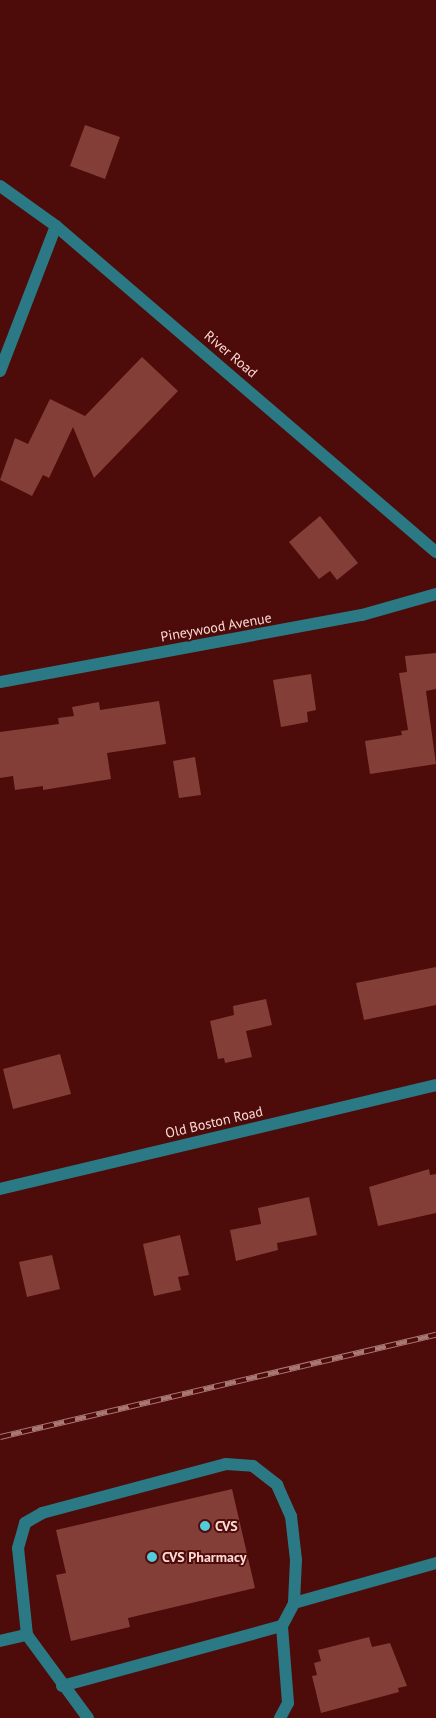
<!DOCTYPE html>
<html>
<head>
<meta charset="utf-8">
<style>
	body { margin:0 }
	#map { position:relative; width:436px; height:1718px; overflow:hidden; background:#4d0b09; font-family:"PT Sans",sans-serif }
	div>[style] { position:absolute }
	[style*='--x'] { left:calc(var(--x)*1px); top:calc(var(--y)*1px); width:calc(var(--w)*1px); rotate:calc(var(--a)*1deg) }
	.building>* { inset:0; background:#833e37 }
	.minor>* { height:12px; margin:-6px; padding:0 6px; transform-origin:6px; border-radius:6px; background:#2a7984 }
	.rail>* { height:5.5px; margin-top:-2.75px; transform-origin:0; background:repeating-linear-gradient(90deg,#4d0b09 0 11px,#a97874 0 22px); box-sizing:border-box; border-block:1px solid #a97874 }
	.dots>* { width:14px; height:14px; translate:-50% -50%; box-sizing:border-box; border:2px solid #4d0b09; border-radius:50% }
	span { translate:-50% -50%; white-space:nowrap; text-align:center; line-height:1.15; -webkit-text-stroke:4px #4d0b09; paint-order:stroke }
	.street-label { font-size:14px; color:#fcd9d4 }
	.poi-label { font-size:14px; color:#fcd9d4; font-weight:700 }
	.left { translate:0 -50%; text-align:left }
</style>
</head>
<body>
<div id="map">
	<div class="building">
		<i style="clip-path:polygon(85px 125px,120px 137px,105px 179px,70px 166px)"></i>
		<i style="clip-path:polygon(142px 357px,178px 391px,94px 478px,73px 427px,49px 478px,43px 475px,32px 496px,0 480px,15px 438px,28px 444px,50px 399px,85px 416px)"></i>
		<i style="clip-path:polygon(320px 516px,358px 563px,337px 580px,330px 571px,319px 579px,289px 542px)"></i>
		<i style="clip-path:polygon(436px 653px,436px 689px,426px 691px,436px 764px,370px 774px,365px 741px,402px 735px,401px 731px,408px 730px,399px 673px,407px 672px,405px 656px)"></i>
		<i style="clip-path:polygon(311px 674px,316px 710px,307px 712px,308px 722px,281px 727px,273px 680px)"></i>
		<i style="clip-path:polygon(159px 701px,166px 744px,107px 753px,111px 779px,43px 790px,43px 786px,15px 790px,13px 776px,0 778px,0 732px,59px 724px,58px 718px,74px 716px,72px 707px,99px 702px,100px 710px)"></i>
		<i style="clip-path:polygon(195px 757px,201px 795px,179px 798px,173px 761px)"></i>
		<i style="clip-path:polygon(436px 967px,436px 1005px,364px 1020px,356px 983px)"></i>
		<i style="clip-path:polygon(266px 999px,272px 1025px,246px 1031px,252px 1057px,225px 1063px,224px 1058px,218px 1059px,210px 1021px,234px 1015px,233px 1006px)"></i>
		<i style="clip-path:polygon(60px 1054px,71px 1094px,13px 1109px,3px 1069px)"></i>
		<i style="clip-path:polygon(429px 1169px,430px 1175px,436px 1174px,436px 1213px,378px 1226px,369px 1187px)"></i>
		<i style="clip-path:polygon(309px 1197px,317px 1235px,277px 1243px,278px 1250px,236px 1261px,230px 1230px,261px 1224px,258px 1208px)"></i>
		<i style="clip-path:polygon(180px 1235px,189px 1275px,178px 1277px,181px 1290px,154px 1296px,143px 1244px)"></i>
		<i style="clip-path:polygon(52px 1255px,60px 1289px,27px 1297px,19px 1262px)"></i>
		<i style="clip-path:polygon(232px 1489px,255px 1588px,128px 1618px,130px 1627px,71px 1641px,56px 1575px,66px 1573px,56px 1530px)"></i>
		<i style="clip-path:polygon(369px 1637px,372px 1647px,390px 1643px,407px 1686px,398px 1688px,399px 1692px,321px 1713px,312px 1676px,317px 1675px,314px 1663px,321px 1661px,318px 1650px)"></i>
	</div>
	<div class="minor">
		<i style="--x:0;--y:186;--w:69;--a:35.5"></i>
		<i style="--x:56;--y:226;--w:501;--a:40.63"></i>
		<i style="--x:0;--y:371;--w:155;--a:-68.9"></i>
		<i style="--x:0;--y:682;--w:368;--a:-10.5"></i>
		<i style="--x:362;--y:615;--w:77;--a:-15.8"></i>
		<i style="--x:0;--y:1189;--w:448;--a:-13.4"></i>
		<i style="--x:27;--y:1635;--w:87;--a:-95.9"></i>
		<i style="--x:18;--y:1548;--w:26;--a:-74"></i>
		<i style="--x:25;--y:1523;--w:20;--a:-30"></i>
		<i style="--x:42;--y:1513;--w:190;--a:-14.9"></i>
		<i style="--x:226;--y:1464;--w:27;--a:4"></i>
		<i style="--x:253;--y:1466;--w:31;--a:38"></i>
		<i style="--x:277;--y:1485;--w:34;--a:66"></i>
		<i style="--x:291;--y:1516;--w:44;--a:83.5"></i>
		<i style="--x:296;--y:1560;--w:43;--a:92.7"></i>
		<i style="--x:0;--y:1641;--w:28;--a:-13"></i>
		<i style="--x:27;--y:1635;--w:103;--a:53.7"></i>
		<i style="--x:62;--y:1686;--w:228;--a:-15.3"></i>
		<i style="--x:280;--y:1718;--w:17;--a:-62"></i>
		<i style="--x:288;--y:1703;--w:77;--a:-94.5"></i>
		<i style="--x:282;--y:1626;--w:26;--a:-62"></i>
		<i style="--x:294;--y:1603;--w:148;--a:-15.7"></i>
	</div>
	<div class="rail">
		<i style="--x:0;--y:1437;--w:448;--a:-13.2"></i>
	</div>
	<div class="dots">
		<i style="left:205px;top:1526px;background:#53cbdb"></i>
		<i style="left:152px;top:1557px;background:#53cbdb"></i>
	</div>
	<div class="street-label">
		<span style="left:231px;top:354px;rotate:40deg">River Road</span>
		<span style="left:216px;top:627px;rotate:-10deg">Pineywood Avenue</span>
		<span style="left:214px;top:1122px;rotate:-13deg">Old Boston Road</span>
	</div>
	<div class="poi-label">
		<span class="left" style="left:215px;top:1526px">CVS</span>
		<span class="left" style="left:162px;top:1557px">CVS Pharmacy</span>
	</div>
</div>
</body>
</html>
